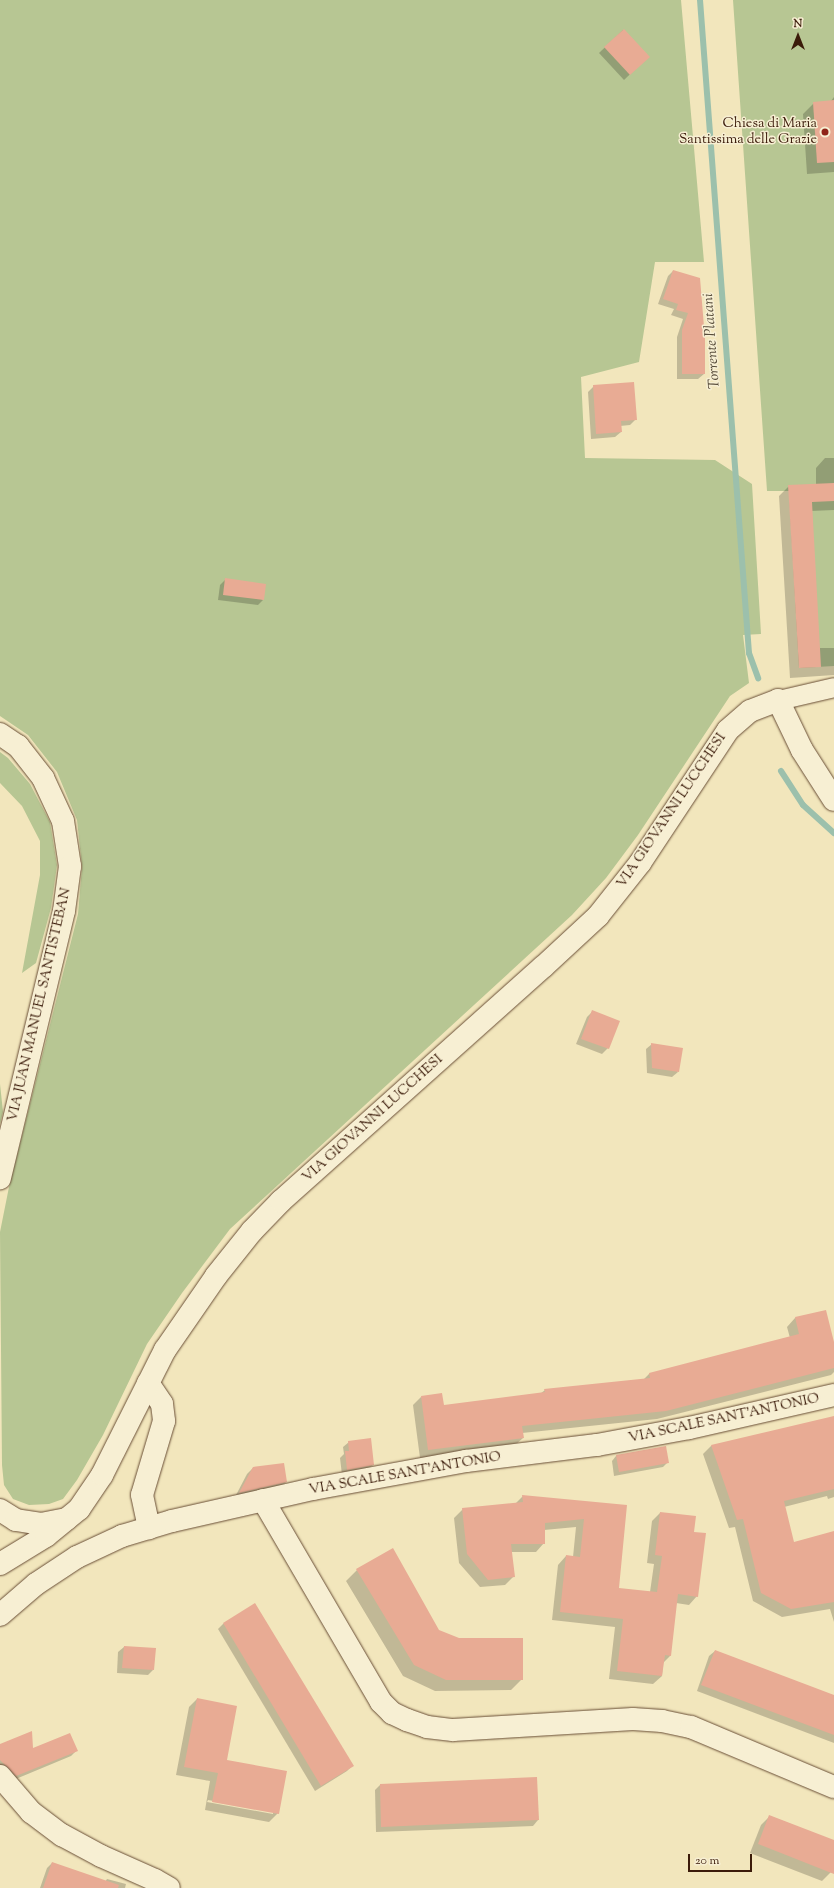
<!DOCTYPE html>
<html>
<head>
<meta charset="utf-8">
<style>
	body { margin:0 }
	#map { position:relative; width:834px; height:1888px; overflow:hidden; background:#f2e6bc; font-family:"Sorts Mill Goudy",serif }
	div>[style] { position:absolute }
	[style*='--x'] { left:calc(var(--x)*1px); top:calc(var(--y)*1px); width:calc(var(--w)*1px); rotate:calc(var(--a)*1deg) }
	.green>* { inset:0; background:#b7c693 }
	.shadow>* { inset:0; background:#0003 }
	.stream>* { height:6px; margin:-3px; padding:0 3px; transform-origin:3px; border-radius:3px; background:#9cc0ac }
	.building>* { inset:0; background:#e8ab94 }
	.roads { filter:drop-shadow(0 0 1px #694e36) drop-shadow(0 0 1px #694e36) }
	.pedestrian>* { height:19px; margin:-9.5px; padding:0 9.5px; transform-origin:9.5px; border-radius:9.5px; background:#f7efd3 }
	.minor>* { height:22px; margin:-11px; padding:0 11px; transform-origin:11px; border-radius:11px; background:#f7efd3 }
	.tertiary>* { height:22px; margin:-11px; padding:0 11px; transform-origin:11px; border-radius:11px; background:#f7efd3 }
	.dots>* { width:11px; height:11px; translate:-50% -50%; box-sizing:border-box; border:2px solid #f7efd3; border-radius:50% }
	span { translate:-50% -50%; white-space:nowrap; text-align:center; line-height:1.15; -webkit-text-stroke:3px #f7efd3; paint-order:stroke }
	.poi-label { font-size:14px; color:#3b1b0a }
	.right { translate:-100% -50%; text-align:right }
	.street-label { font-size:14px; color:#3b1b0a }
	.water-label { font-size:15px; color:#584d3b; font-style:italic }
	.north { position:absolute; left:778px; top:16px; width:40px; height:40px; -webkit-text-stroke:3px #f7efd3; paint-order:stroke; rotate:0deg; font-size:11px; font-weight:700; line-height:16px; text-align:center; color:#3b1b0a }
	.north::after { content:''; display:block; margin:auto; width:14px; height:18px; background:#3b1b0a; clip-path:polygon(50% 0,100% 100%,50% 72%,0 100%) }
	.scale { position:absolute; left:688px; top:1854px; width:64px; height:18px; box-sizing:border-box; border:2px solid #3b1b0a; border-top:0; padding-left:5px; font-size:12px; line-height:14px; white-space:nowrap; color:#3b1b0a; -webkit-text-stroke:3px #f7efd3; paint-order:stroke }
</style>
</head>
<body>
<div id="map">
	<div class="green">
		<i style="clip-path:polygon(0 0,681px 0,704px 262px,655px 262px,639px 362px,581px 377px,585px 458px,715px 460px,752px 484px,761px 634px,743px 635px,749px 683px,730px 696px,638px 835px,606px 878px,572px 915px,230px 1229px,182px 1293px,147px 1344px,103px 1435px,77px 1480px,63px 1499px,49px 1504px,29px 1505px,13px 1499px,4px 1485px,2px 1465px,0 1232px,9px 1187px,78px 914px,82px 867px,77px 820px,57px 772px,28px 735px,0 716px)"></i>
		<i style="clip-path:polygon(733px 0,834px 0,834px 666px,799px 668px,789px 491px,767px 491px)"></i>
		<i style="clip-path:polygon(0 752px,8px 758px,30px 784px,50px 822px,57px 865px,51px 908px,36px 963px,22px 973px,40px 875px,40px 841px,22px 806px,0 783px)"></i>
		<i style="clip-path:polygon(0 1084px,3px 1112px,0 1124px)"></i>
	</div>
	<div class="shadow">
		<i style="clip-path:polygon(623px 30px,648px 57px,624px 80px,599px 53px)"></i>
		<i style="clip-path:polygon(834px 97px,834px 172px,807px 174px,803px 114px,814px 103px,831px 101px)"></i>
		<i style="clip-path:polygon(673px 271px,699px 279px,704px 374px,698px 379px,677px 379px,677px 337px,683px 319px,671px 315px,674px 309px,658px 304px,668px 276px)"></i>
		<i style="clip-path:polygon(594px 386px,636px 419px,630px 425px,620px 426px,621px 432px,615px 437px,591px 439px,588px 392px)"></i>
		<i style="clip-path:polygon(825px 458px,834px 458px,834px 510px,811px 511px,819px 648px,834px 648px,834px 675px,790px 678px,779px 496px,789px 486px,816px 485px,816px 468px)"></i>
		<i style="clip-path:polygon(226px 579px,263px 600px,258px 605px,218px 600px,220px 585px)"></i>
		<i style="clip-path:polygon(592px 1012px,608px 1048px,602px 1054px,576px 1044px,587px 1017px)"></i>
		<i style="clip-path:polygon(652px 1044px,678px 1072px,672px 1077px,647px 1073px,646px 1049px)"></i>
		<i style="clip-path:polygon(825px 1311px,834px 1346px,834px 1372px,831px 1375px,657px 1419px,522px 1433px,523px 1438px,514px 1446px,420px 1458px,413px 1405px,421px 1397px,443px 1407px,540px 1394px,545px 1390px,643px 1380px,649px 1374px,790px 1338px,787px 1327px,795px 1318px)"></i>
		<i style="clip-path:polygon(834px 1417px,834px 1497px,828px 1499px,827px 1496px,784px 1507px,793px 1543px,834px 1532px,834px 1622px,830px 1609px,782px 1617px,753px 1601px,735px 1527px,729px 1528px,703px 1454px,711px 1446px)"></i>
		<i style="clip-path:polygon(349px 1442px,373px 1465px,367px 1470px,342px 1475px,340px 1458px,344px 1454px,343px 1447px)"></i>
		<i style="clip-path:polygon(616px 1456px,668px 1462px,663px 1467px,614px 1476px,612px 1461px)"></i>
		<i style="clip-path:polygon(253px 1468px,286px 1482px,281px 1487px,235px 1497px,247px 1474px)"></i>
		<i style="clip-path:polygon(523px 1496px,626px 1506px,617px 1589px,650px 1592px,654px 1564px,647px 1563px,652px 1521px,660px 1513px,693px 1533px,697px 1596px,689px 1605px,676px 1603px,670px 1656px,663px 1663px,662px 1676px,653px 1684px,609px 1679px,615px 1627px,552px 1620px,558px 1565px,566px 1556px,573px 1557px,576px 1527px,544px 1530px,544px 1543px,536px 1552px,511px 1552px,514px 1576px,505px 1585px,480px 1587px,459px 1563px,454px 1518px,463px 1509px,515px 1504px)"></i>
		<i style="clip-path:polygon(357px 1570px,438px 1631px,522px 1679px,511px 1690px,435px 1691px,403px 1676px,346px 1581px)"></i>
		<i style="clip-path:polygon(255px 1604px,352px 1766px,347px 1771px,315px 1791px,218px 1629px,223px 1624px)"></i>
		<i style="clip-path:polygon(124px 1647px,153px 1670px,148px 1675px,117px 1673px,118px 1652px)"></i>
		<i style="clip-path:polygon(715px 1651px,834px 1696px,834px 1743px,697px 1691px,709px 1656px)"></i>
		<i style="clip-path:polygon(evenodd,197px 1699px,226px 1761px,278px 1813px,269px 1822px,205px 1810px,210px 1781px,176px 1775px,189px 1707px,197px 1699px,208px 1800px,273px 1812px,273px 1814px,207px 1802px,208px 1800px)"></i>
		<i style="clip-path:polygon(0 1745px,32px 1749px,76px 1751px,71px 1756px,11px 1781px,0 1771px)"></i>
		<i style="clip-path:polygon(380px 1785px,538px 1820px,533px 1826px,376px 1832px,375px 1790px)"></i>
		<i style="clip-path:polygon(770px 1816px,834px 1841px,834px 1864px,831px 1872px,822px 1881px,750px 1853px,761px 1825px)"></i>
		<i style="clip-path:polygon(52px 1863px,105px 1882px,107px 1879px,126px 1884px,125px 1888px,40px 1888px,47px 1868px)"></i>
	</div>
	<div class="stream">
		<i style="--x:700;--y:0;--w:655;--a:85.71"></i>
		<i style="--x:749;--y:653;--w:27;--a:70"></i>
		<i style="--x:781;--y:771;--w:40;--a:57.1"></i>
		<i style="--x:803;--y:805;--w:42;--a:42.1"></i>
	</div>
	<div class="building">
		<i style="clip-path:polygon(624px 29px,650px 57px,630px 75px,604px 47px)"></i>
		<i style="clip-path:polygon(834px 100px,834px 162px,817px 163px,813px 102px)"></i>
		<i style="clip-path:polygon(673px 270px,700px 278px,705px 339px,705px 374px,682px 374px,682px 330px,688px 313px,676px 310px,678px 304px,663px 299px)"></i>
		<i style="clip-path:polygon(634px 382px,637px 420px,621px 421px,622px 432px,596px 434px,593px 385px)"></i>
		<i style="clip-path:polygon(834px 483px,834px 501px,812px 502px,821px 667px,799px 668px,788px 485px)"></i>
		<i style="clip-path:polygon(225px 578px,266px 584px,264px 600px,223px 595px)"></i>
		<i style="clip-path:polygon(592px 1010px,620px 1021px,609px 1049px,581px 1039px)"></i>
		<i style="clip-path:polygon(651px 1043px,683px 1048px,679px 1072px,652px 1068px)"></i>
		<i style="clip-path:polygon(826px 1310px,834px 1342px,834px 1368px,666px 1411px,522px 1426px,524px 1438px,428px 1450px,421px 1396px,442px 1393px,444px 1405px,545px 1392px,544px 1389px,650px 1378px,649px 1373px,799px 1334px,795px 1317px)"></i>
		<i style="clip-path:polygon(834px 1416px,834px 1489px,784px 1501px,794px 1542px,834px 1531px,834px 1602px,791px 1609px,761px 1593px,743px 1519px,737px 1520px,711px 1445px)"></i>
		<i style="clip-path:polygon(371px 1438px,374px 1465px,347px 1470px,345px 1451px,349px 1451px,348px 1441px)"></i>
		<i style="clip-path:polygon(666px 1446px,669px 1463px,619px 1472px,616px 1455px)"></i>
		<i style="clip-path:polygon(284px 1463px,287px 1482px,239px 1493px,253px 1467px)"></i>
		<i style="clip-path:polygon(522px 1495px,627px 1505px,619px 1588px,657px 1592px,662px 1556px,655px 1555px,660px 1512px,696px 1516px,694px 1532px,706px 1533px,698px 1597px,678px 1594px,671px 1656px,665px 1655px,662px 1676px,617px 1671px,623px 1619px,560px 1612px,566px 1555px,580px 1557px,584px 1519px,545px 1523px,545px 1544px,511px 1544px,515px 1577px,488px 1580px,467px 1554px,462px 1508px,523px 1502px)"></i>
		<i style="clip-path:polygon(393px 1548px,439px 1630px,459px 1638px,523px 1638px,523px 1680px,446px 1680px,414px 1665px,356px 1569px)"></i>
		<i style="clip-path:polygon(255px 1603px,354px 1766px,321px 1786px,223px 1623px)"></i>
		<i style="clip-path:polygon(124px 1646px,156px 1648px,154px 1670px,122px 1668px)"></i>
		<i style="clip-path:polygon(715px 1650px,834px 1695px,834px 1735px,701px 1685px)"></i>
		<i style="clip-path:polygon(197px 1698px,237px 1706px,227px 1760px,287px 1771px,279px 1814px,212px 1802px,218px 1773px,184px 1767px)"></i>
		<i style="clip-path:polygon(32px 1731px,33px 1748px,70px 1733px,78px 1751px,16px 1776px,0 1760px,0 1744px)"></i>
		<i style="clip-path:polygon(537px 1777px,539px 1820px,381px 1827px,380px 1784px)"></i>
		<i style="clip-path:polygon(769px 1815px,834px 1840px,834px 1874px,758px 1844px)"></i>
		<i style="clip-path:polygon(52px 1862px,119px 1885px,118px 1888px,43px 1888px)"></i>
	</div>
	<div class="roads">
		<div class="pedestrian">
			<i style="--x:778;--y:700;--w:57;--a:-13.1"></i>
		</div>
		<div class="minor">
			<i style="--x:148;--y:1383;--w:25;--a:56"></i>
			<i style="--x:162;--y:1404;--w:17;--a:83"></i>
			<i style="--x:164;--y:1421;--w:77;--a:106.6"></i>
			<i style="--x:142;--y:1495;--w:34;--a:78"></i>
			<i style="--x:263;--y:1500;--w:234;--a:59.7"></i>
			<i style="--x:381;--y:1702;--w:16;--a:45"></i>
			<i style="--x:392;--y:1713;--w:17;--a:25"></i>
			<i style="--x:407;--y:1720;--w:21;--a:19"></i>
			<i style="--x:427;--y:1727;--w:26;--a:7"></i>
			<i style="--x:453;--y:1730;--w:180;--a:-3.5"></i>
			<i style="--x:633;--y:1719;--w:29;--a:4"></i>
			<i style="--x:662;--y:1721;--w:30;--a:12"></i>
			<i style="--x:691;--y:1727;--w:155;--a:22.8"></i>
			<i style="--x:0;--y:1615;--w:48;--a:-40.7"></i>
			<i style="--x:36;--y:1584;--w:49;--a:-33.4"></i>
			<i style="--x:77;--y:1557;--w:50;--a:-25"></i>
			<i style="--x:122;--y:1536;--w:52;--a:-16.7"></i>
			<i style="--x:172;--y:1521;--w:145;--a:-12.8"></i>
			<i style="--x:313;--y:1489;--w:156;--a:-10.4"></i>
			<i style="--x:466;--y:1461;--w:132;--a:-7"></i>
			<i style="--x:597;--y:1445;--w:94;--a:-10.5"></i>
			<i style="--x:689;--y:1428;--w:149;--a:-12.8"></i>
		</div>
		<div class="tertiary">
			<i style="--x:0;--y:734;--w:22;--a:34"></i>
			<i style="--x:18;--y:746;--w:41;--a:52"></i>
			<i style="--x:43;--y:778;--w:47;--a:65.1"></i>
			<i style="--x:63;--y:821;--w:46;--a:81.2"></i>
			<i style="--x:70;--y:866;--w:45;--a:97.6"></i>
			<i style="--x:64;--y:911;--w:275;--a:103.5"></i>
			<i style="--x:0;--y:1510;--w:19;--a:32"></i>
			<i style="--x:16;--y:1520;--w:25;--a:9"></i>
			<i style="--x:41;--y:1524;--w:26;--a:-11"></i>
			<i style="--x:0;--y:1564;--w:54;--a:-31.3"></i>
			<i style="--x:46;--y:1536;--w:43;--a:-39.3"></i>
			<i style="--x:79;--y:1509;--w:41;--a:-55.9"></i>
			<i style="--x:102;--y:1475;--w:140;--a:-63.3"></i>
			<i style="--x:165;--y:1350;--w:90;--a:-55.4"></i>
			<i style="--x:216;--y:1276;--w:58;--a:-51.3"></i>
			<i style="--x:252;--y:1231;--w:42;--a:-46"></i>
			<i style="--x:281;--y:1201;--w:351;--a:-41.8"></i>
			<i style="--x:543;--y:967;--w:75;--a:-42.8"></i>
			<i style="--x:598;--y:916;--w:68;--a:-51.6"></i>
			<i style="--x:640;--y:863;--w:159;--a:-56.5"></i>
			<i style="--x:728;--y:730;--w:29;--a:-41"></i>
			<i style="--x:750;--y:711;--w:30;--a:-21"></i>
			<i style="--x:778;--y:700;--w:55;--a:64.4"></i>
			<i style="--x:802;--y:750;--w:59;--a:57.4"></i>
			<i style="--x:0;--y:1776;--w:48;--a:49.3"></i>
			<i style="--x:31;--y:1812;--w:39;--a:37"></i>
			<i style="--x:62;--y:1835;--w:44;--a:28.3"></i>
			<i style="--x:101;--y:1856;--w:59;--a:24"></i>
			<i style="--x:155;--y:1880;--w:16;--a:30"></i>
		</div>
	</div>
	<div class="dots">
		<i style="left:825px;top:132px;background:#8f2418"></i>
	</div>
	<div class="poi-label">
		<span class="right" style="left:817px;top:132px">Chiesa di Maria<br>Santissima delle Grazie</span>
	</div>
	<div class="street-label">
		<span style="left:672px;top:811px;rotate:-56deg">VIA GIOVANNI LUCCHESI</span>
		<span style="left:40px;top:1005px;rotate:-77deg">VIA JUAN MANUEL SANTISTEBAN</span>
		<span style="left:373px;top:1119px;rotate:-42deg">VIA GIOVANNI LUCCHESI</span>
		<span style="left:724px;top:1419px;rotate:-12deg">VIA SCALE SANT'ANTONIO</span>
		<span style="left:405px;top:1474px;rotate:-10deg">VIA SCALE SANT'ANTONIO</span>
	</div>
	<div class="water-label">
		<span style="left:712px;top:341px;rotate:-94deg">Torrente Platani</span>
	</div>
	<div class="north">N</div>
	<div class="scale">20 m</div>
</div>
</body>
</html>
